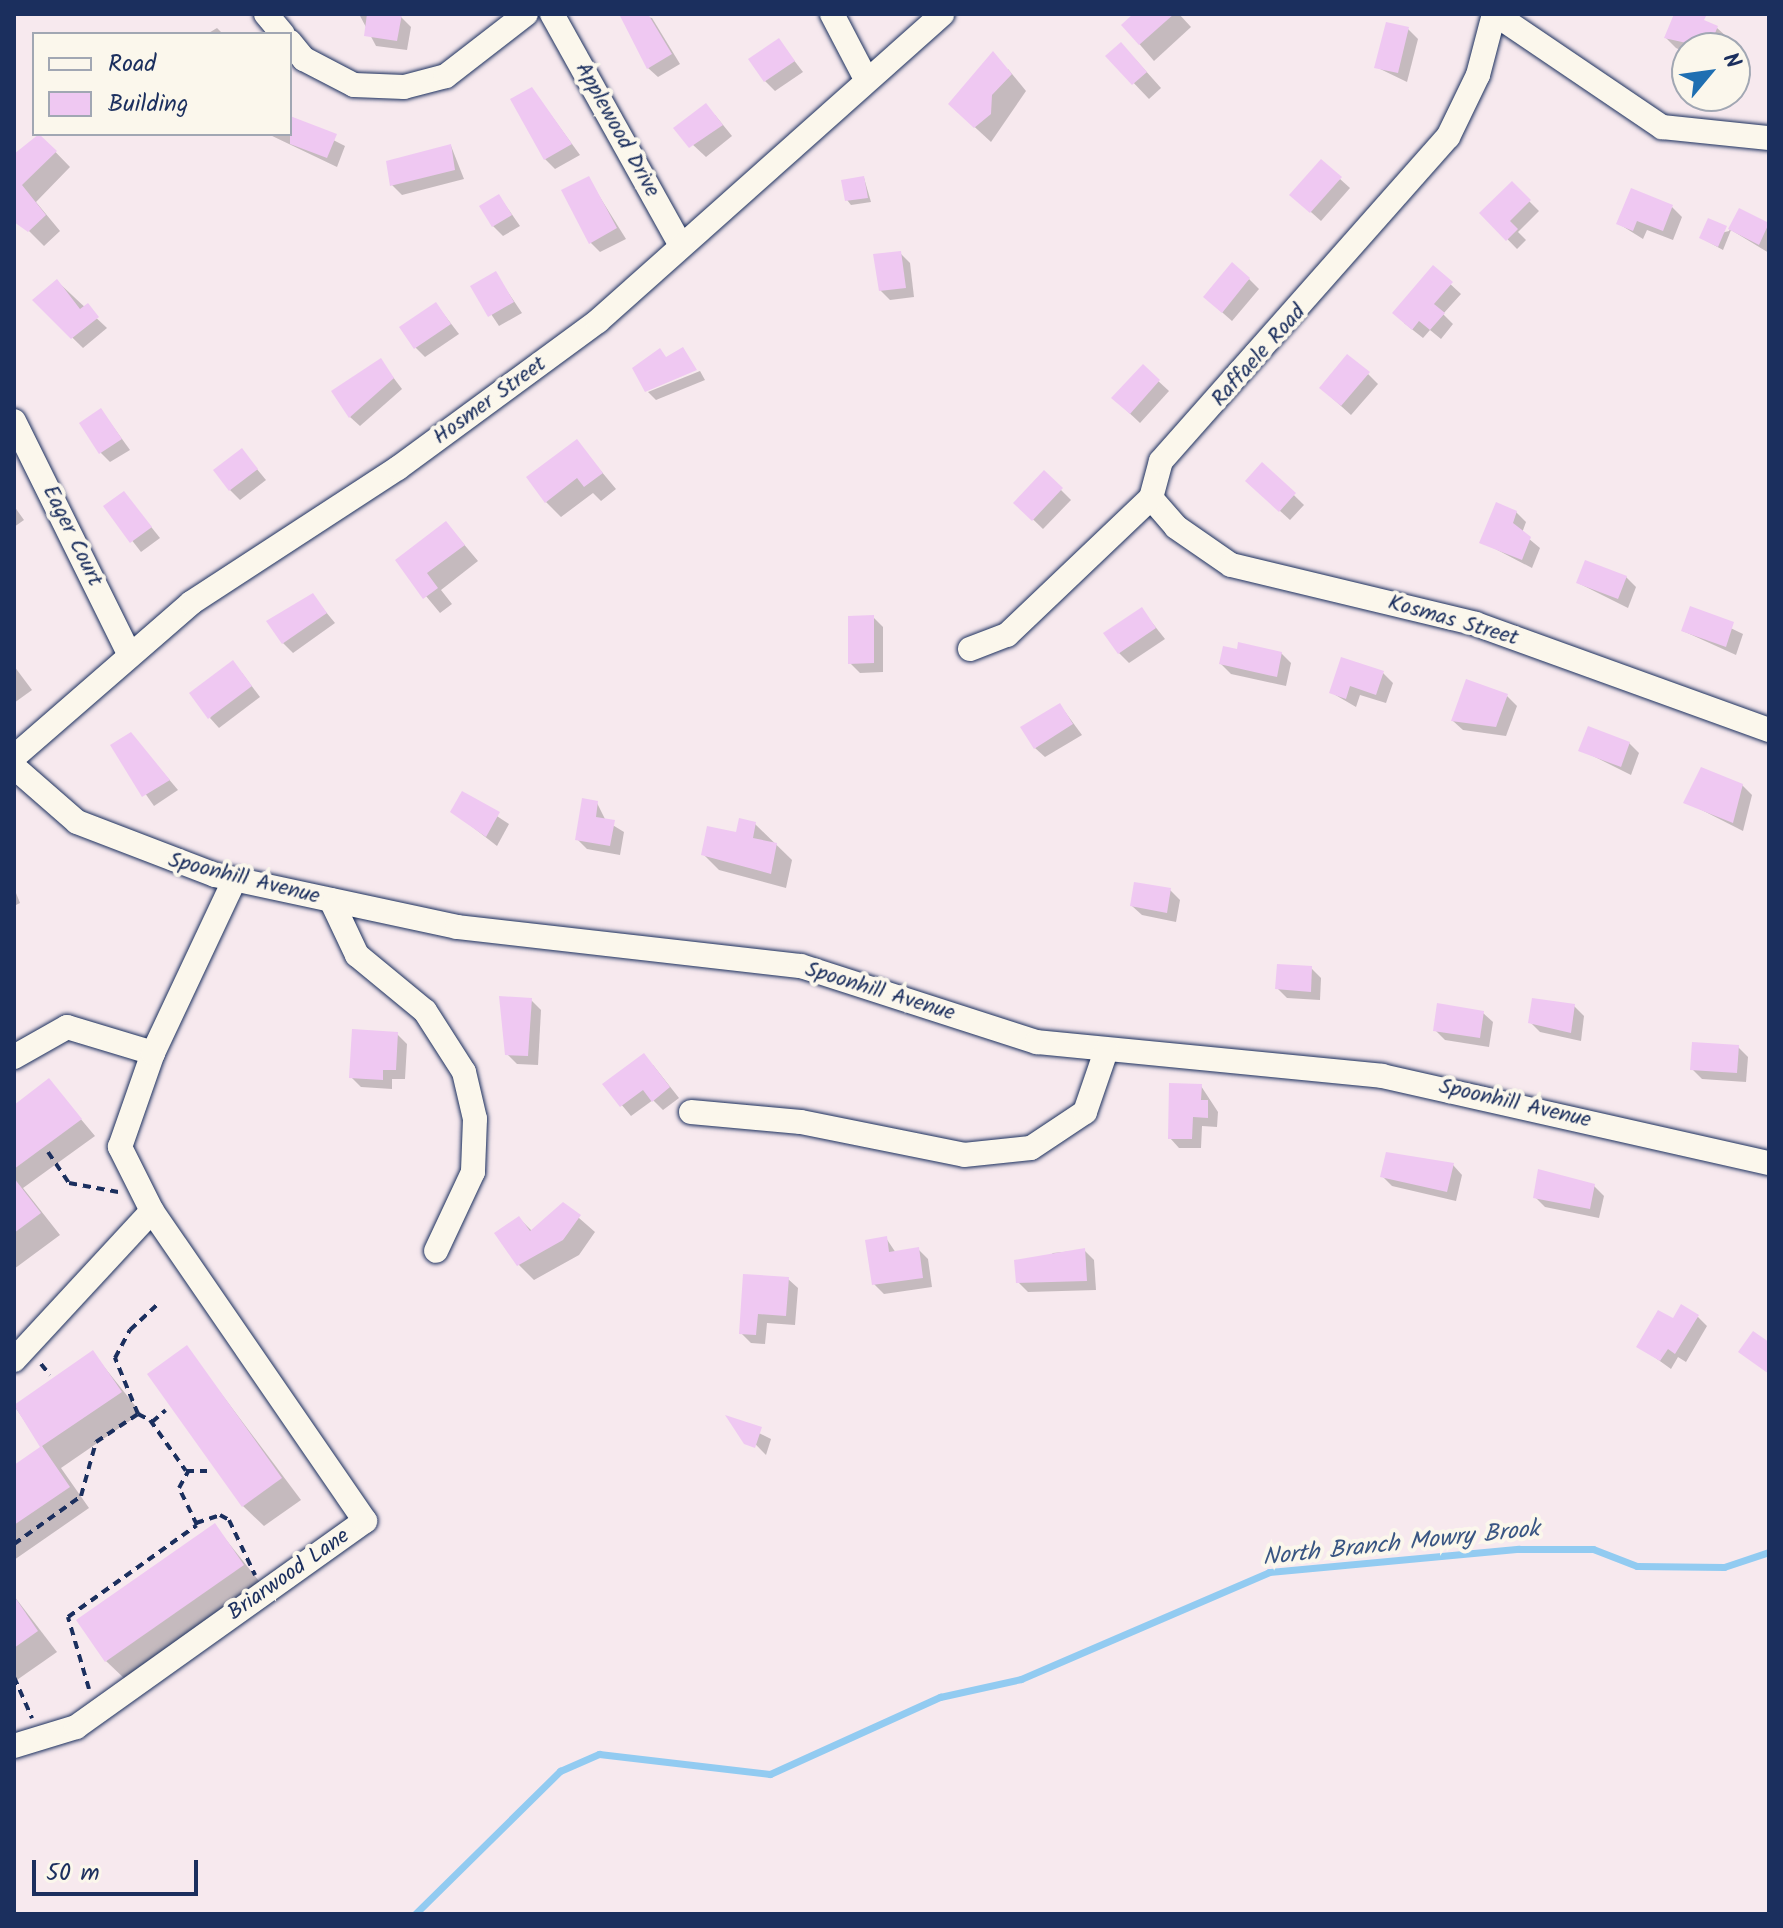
<!DOCTYPE html>
<html>
<head>
<meta charset="utf-8">
<style>
	body { margin:0 }
	#map { position:relative; width:1783px; height:1928px; overflow:hidden; background:#f7e9ee; font-family:Kalam,sans-serif }
	div>[style] { position:absolute }
	[style*='--x'] { left:calc(var(--x)*1px); top:calc(var(--y)*1px); width:calc(var(--w)*1px); rotate:calc(var(--a)*1deg) }
	.shadow>* { inset:0; background:#0003 }
	.stream>* { height:7px; margin:-3.5px; padding:0 3.5px; transform-origin:3.5px; border-radius:3.5px; background:#92cbf1 }
	.building>* { inset:0; background:#efc8f2 }
	.path>* { height:4px; margin-top:-2px; transform-origin:0; background:repeating-linear-gradient(90deg,#1b2f5e 0 8px,transparent 0 14px) }
	.roads { filter:drop-shadow(0 0 2px #1b2f5e) drop-shadow(0 0 2px #1b2f5e) }
	.minor>* { height:24px; margin:-12px; padding:0 12px; transform-origin:12px; border-radius:12px; background:#fbf7ec }
	span { translate:-50% -50%; white-space:nowrap; text-align:center; line-height:1.15; -webkit-text-stroke:8px #fbf7ec; paint-order:stroke }
	.street-label { font-size:22px; color:#1b2f5e }
	.water-label { font-size:24px; color:#395683; font-style:italic }
	.frame { position:absolute; inset:0; border:16px solid #1b2f5e; pointer-events:none }
	.legend { position:absolute; left:32px; top:32px; width:260px; height:104px; box-sizing:border-box; background:#fbf7ec; border:2px solid #a1a7b3; margin:0; padding:10px 14px; list-style:none; font-size:24px; color:#1b2f5e }
	.legend li { display:flex; align-items:center; gap:16px; height:40px }
	.legend b { width:40px; border:2px solid #a1a7b3 }
	.north { position:absolute; left:1671px; top:32px; width:80px; height:80px; box-sizing:border-box; background:#fbf7ec; border:2px solid #a1a7b3; border-radius:50%; rotate:61deg; font-size:22px; font-weight:700; line-height:32px; text-align:center; color:#1b2f5e }
	.north::after { content:''; display:block; margin:auto; width:28px; height:36px; background:#1f6fb2; clip-path:polygon(50% 0,100% 100%,50% 72%,0 100%) }
	.scale { position:absolute; left:32px; top:1860px; width:166px; height:36px; box-sizing:border-box; border:4px solid #1b2f5e; border-top:0; padding-left:10px; font-size:24px; line-height:28px; white-space:nowrap; color:#1b2f5e; -webkit-text-stroke:6px #fbf7ec; paint-order:stroke }
</style>
</head>
<body>
<div id="map">
	<div class="shadow">
		<i style="clip-path:polygon(359px 14px,401px 17px,411px 27px,407px 50px,376px 46px)"></i>
		<i style="clip-path:polygon(632px 14px,652px 18px,680px 64px,658px 77px,648px 68px)"></i>
		<i style="clip-path:polygon(1136px 14px,1179px 14px,1191px 27px,1154px 61px,1123px 25px)"></i>
		<i style="clip-path:polygon(1676px 14px,1717px 28px,1727px 37px,1722px 48px,1687px 53px,1676px 48px,1666px 38px)"></i>
		<i style="clip-path:polygon(217px 28px,223px 34px,207px 34px)"></i>
		<i style="clip-path:polygon(1408px 29px,1418px 39px,1407px 82px,1376px 67px)"></i>
		<i style="clip-path:polygon(779px 41px,803px 72px,775px 91px,765px 81px)"></i>
		<i style="clip-path:polygon(1108px 56px,1136px 60px,1161px 88px,1149px 99px)"></i>
		<i style="clip-path:polygon(1008px 69px,1026px 91px,991px 142px,966px 119px)"></i>
		<i style="clip-path:polygon(532px 89px,580px 155px,555px 169px,545px 159px)"></i>
		<i style="clip-path:polygon(715px 115px,732px 136px,706px 157px,676px 129px)"></i>
		<i style="clip-path:polygon(290px 118px,345px 146px,337px 167px,268px 134px,290px 134px)"></i>
		<i style="clip-path:polygon(40px 136px,70px 167px,36px 202px,60px 231px,44px 246px,14px 216px,14px 158px)"></i>
		<i style="clip-path:polygon(451px 146px,464px 179px,402px 195px,392px 185px)"></i>
		<i style="clip-path:polygon(588px 178px,626px 239px,600px 252px,590px 242px)"></i>
		<i style="clip-path:polygon(864px 178px,871px 202px,851px 205px,847px 200px)"></i>
		<i style="clip-path:polygon(1340px 179px,1350px 188px,1321px 221px,1302px 204px)"></i>
		<i style="clip-path:polygon(1512px 184px,1539px 211px,1518px 232px,1526px 240px,1517px 249px,1482px 213px)"></i>
		<i style="clip-path:polygon(499px 196px,520px 226px,503px 236px,493px 226px)"></i>
		<i style="clip-path:polygon(1672px 207px,1682px 217px,1673px 240px,1647px 230px,1643px 239px,1619px 224px)"></i>
		<i style="clip-path:polygon(1740px 210px,1769px 226px,1769px 253px,1731px 230px,1723px 250px,1701px 238px,1729px 231px)"></i>
		<i style="clip-path:polygon(900px 253px,910px 263px,914px 297px,890px 300px,880px 290px)"></i>
		<i style="clip-path:polygon(1433px 268px,1461px 294px,1443px 314px,1453px 324px,1441px 339px,1430px 330px,1423px 338px,1404px 323px)"></i>
		<i style="clip-path:polygon(495px 273px,522px 313px,499px 326px,473px 287px)"></i>
		<i style="clip-path:polygon(1249px 279px,1259px 289px,1232px 321px,1215px 306px)"></i>
		<i style="clip-path:polygon(57px 281px,107px 328px,83px 348px,34px 300px)"></i>
		<i style="clip-path:polygon(436px 304px,459px 334px,425px 357px,415px 347px)"></i>
		<i style="clip-path:polygon(380px 360px,402px 389px,360px 426px,350px 417px)"></i>
		<i style="clip-path:polygon(1143px 367px,1169px 391px,1140px 423px,1124px 408px)"></i>
		<i style="clip-path:polygon(700px 371px,705px 380px,656px 400px,648px 392px)"></i>
		<i style="clip-path:polygon(1368px 374px,1378px 384px,1351px 415px,1331px 397px)"></i>
		<i style="clip-path:polygon(101px 410px,130px 450px,110px 462px,101px 453px)"></i>
		<i style="clip-path:polygon(576px 441px,616px 489px,601px 501px,593px 493px,561px 517px,546px 502px)"></i>
		<i style="clip-path:polygon(242px 451px,266px 480px,240px 500px,230px 490px)"></i>
		<i style="clip-path:polygon(1262px 464px,1304px 505px,1290px 520px,1257px 490px)"></i>
		<i style="clip-path:polygon(1044px 473px,1071px 500px,1043px 529px,1016px 503px)"></i>
		<i style="clip-path:polygon(124px 493px,160px 538px,141px 552px,106px 507px)"></i>
		<i style="clip-path:polygon(14px 506px,24px 520px,14px 527px)"></i>
		<i style="clip-path:polygon(1516px 512px,1526px 522px,1522px 533px,1540px 548px,1532px 568px,1482px 542px)"></i>
		<i style="clip-path:polygon(446px 523px,478px 561px,441px 590px,452px 604px,440px 613px,397px 561px)"></i>
		<i style="clip-path:polygon(1626px 577px,1636px 587px,1628px 608px,1578px 583px)"></i>
		<i style="clip-path:polygon(312px 595px,335px 623px,293px 653px,283px 643px)"></i>
		<i style="clip-path:polygon(1691px 609px,1743px 634px,1736px 655px,1683px 631px)"></i>
		<i style="clip-path:polygon(1142px 610px,1165px 639px,1129px 663px,1119px 653px)"></i>
		<i style="clip-path:polygon(873px 617px,883px 627px,883px 672px,860px 673px,850px 663px)"></i>
		<i style="clip-path:polygon(1281px 653px,1291px 663px,1286px 686px,1231px 674px,1221px 664px)"></i>
		<i style="clip-path:polygon(14px 666px,32px 690px,14px 703px)"></i>
		<i style="clip-path:polygon(242px 673px,260px 697px,219px 728px,210px 718px)"></i>
		<i style="clip-path:polygon(1383px 673px,1393px 683px,1386px 703px,1360px 695px,1356px 707px,1332px 693px)"></i>
		<i style="clip-path:polygon(1507px 696px,1517px 706px,1506px 736px,1463px 730px,1453px 721px)"></i>
		<i style="clip-path:polygon(1060px 705px,1082px 735px,1045px 757px,1035px 748px)"></i>
		<i style="clip-path:polygon(1629px 743px,1639px 753px,1631px 775px,1581px 750px)"></i>
		<i style="clip-path:polygon(140px 745px,178px 790px,154px 806px,112px 746px)"></i>
		<i style="clip-path:polygon(1742px 785px,1752px 795px,1743px 831px,1686px 802px)"></i>
		<i style="clip-path:polygon(463px 794px,509px 824px,497px 846px,453px 812px)"></i>
		<i style="clip-path:polygon(597px 803px,606px 821px,624px 832px,620px 855px,587px 849px,577px 839px)"></i>
		<i style="clip-path:polygon(755px 824px,792px 860px,786px 888px,719px 870px,703px 854px)"></i>
		<i style="clip-path:polygon(14px 888px,20px 903px,14px 906px)"></i>
		<i style="clip-path:polygon(1170px 890px,1180px 900px,1176px 922px,1142px 915px,1132px 906px)"></i>
		<i style="clip-path:polygon(1311px 968px,1321px 978px,1320px 1000px,1287px 998px,1277px 988px)"></i>
		<i style="clip-path:polygon(531px 1000px,541px 1010px,538px 1065px,517px 1064px,507px 1054px)"></i>
		<i style="clip-path:polygon(1574px 1006px,1584px 1016px,1581px 1041px,1540px 1032px,1530px 1022px)"></i>
		<i style="clip-path:polygon(1483px 1013px,1493px 1022px,1489px 1047px,1445px 1040px,1435px 1030px)"></i>
		<i style="clip-path:polygon(397px 1034px,407px 1044px,405px 1079px,392px 1079px,392px 1089px,361px 1087px,351px 1077px)"></i>
		<i style="clip-path:polygon(1738px 1047px,1748px 1057px,1746px 1082px,1702px 1079px,1692px 1069px)"></i>
		<i style="clip-path:polygon(653px 1065px,679px 1098px,663px 1110px,653px 1100px,631px 1116px,605px 1085px)"></i>
		<i style="clip-path:polygon(49px 1081px,95px 1136px,23px 1188px,60px 1235px,14px 1269px,14px 1108px)"></i>
		<i style="clip-path:polygon(1201px 1086px,1218px 1112px,1217px 1127px,1202px 1126px,1201px 1148px,1179px 1148px,1170px 1138px)"></i>
		<i style="clip-path:polygon(1453px 1165px,1462px 1175px,1456px 1201px,1392px 1186px,1382px 1176px)"></i>
		<i style="clip-path:polygon(1594px 1186px,1604px 1196px,1599px 1218px,1545px 1207px,1535px 1197px)"></i>
		<i style="clip-path:polygon(563px 1204px,595px 1232px,579px 1255px,534px 1280px,519px 1265px,519px 1218px,533px 1232px)"></i>
		<i style="clip-path:polygon(886px 1238px,896px 1253px,918px 1249px,928px 1259px,932px 1287px,884px 1294px,874px 1284px)"></i>
		<i style="clip-path:polygon(1084px 1250px,1094px 1260px,1096px 1290px,1028px 1292px,1018px 1282px,1053px 1253px)"></i>
		<i style="clip-path:polygon(788px 1279px,798px 1288px,795px 1325px,767px 1323px,765px 1344px,751px 1343px,741px 1333px)"></i>
		<i style="clip-path:polygon(1698px 1317px,1707px 1326px,1686px 1362px,1678px 1357px,1671px 1369px,1639px 1346px,1674px 1321px)"></i>
		<i style="clip-path:polygon(187px 1348px,301px 1500px,264px 1526px,243px 1506px)"></i>
		<i style="clip-path:polygon(93px 1353px,141px 1413px,61px 1468px,89px 1508px,14px 1560px,14px 1468px,43px 1448px,15px 1407px)"></i>
		<i style="clip-path:polygon(732px 1420px,771px 1439px,766px 1455px)"></i>
		<i style="clip-path:polygon(215px 1526px,263px 1586px,127px 1681px,106px 1661px)"></i>
		<i style="clip-path:polygon(14px 1596px,57px 1652px,14px 1682px)"></i>
	</div>
	<div class="stream">
		<i style="--x:415;--y:1914;--w:204;--a:-44.6"></i>
		<i style="--x:560;--y:1771;--w:43;--a:-23.6"></i>
		<i style="--x:599;--y:1754;--w:172;--a:6.7"></i>
		<i style="--x:770;--y:1774;--w:187;--a:-24.4"></i>
		<i style="--x:940;--y:1697;--w:83;--a:-12.5"></i>
		<i style="--x:1021;--y:1679;--w:270;--a:-23.3"></i>
		<i style="--x:1269;--y:1572;--w:251;--a:-5.3"></i>
		<i style="--x:1519;--y:1549;--w:74;--a:0"></i>
		<i style="--x:1593;--y:1549;--w:47;--a:21.1"></i>
		<i style="--x:1637;--y:1566;--w:87;--a:0.7"></i>
		<i style="--x:1724;--y:1567;--w:47;--a:-18.4"></i>
	</div>
	<div class="building">
		<i style="clip-path:polygon(367px 14px,402px 14px,397px 41px,364px 36px)"></i>
		<i style="clip-path:polygon(619px 14px,648px 14px,672px 54px,647px 69px)"></i>
		<i style="clip-path:polygon(1133px 14px,1174px 14px,1139px 45px,1121px 25px)"></i>
		<i style="clip-path:polygon(1674px 14px,1707px 14px,1704px 20px,1718px 26px,1709px 48px,1664px 38px)"></i>
		<i style="clip-path:polygon(1386px 22px,1409px 27px,1398px 73px,1374px 68px)"></i>
		<i style="clip-path:polygon(779px 38px,795px 61px,764px 82px,748px 59px)"></i>
		<i style="clip-path:polygon(1121px 42px,1147px 72px,1132px 85px,1105px 56px)"></i>
		<i style="clip-path:polygon(993px 51px,1012px 74px,992px 95px,991px 114px,974px 128px,948px 104px)"></i>
		<i style="clip-path:polygon(532px 87px,572px 144px,544px 160px,510px 99px)"></i>
		<i style="clip-path:polygon(706px 103px,723px 125px,689px 148px,673px 128px)"></i>
		<i style="clip-path:polygon(290px 116px,337px 134px,327px 158px,290px 144px)"></i>
		<i style="clip-path:polygon(39px 134px,57px 151px,22px 185px,46px 215px,28px 232px,14px 222px,14px 154px)"></i>
		<i style="clip-path:polygon(451px 144px,455px 170px,390px 186px,386px 161px)"></i>
		<i style="clip-path:polygon(1321px 159px,1342px 177px,1310px 213px,1289px 195px)"></i>
		<i style="clip-path:polygon(589px 176px,617px 228px,589px 244px,561px 190px)"></i>
		<i style="clip-path:polygon(864px 176px,868px 198px,845px 201px,841px 180px)"></i>
		<i style="clip-path:polygon(1512px 181px,1531px 200px,1510px 221px,1518px 229px,1506px 241px,1479px 213px)"></i>
		<i style="clip-path:polygon(1631px 188px,1673px 205px,1663px 231px,1637px 221px,1633px 231px,1616px 224px)"></i>
		<i style="clip-path:polygon(499px 194px,512px 215px,492px 227px,479px 206px)"></i>
		<i style="clip-path:polygon(1739px 208px,1769px 223px,1759px 245px,1728px 229px)"></i>
		<i style="clip-path:polygon(1708px 218px,1727px 226px,1718px 247px,1699px 238px)"></i>
		<i style="clip-path:polygon(901px 251px,906px 288px,879px 291px,873px 254px)"></i>
		<i style="clip-path:polygon(1232px 262px,1250px 278px,1222px 313px,1203px 297px)"></i>
		<i style="clip-path:polygon(1433px 265px,1453px 282px,1434px 304px,1445px 313px,1430px 330px,1419px 321px,1412px 330px,1392px 313px)"></i>
		<i style="clip-path:polygon(496px 271px,514px 302px,488px 317px,470px 286px)"></i>
		<i style="clip-path:polygon(57px 279px,80px 309px,88px 303px,99px 317px,71px 339px,32px 300px)"></i>
		<i style="clip-path:polygon(436px 302px,451px 324px,414px 349px,399px 327px)"></i>
		<i style="clip-path:polygon(683px 347px,697px 370px,645px 392px,632px 368px,660px 348px,666px 357px)"></i>
		<i style="clip-path:polygon(1347px 354px,1370px 372px,1341px 406px,1319px 388px)"></i>
		<i style="clip-path:polygon(381px 358px,394px 378px,349px 418px,331px 391px)"></i>
		<i style="clip-path:polygon(1143px 364px,1160px 380px,1130px 414px,1111px 398px)"></i>
		<i style="clip-path:polygon(101px 408px,122px 439px,99px 454px,79px 423px)"></i>
		<i style="clip-path:polygon(577px 439px,603px 473px,584px 487px,577px 478px,545px 503px,526px 477px)"></i>
		<i style="clip-path:polygon(242px 448px,258px 469px,229px 491px,213px 470px)"></i>
		<i style="clip-path:polygon(1262px 462px,1296px 493px,1279px 512px,1245px 481px)"></i>
		<i style="clip-path:polygon(1044px 470px,1063px 488px,1032px 521px,1013px 503px)"></i>
		<i style="clip-path:polygon(124px 491px,152px 527px,130px 543px,103px 506px)"></i>
		<i style="clip-path:polygon(1496px 502px,1517px 511px,1513px 523px,1531px 537px,1522px 560px,1479px 543px)"></i>
		<i style="clip-path:polygon(446px 521px,465px 545px,427px 573px,438px 588px,423px 599px,395px 560px)"></i>
		<i style="clip-path:polygon(1585px 560px,1627px 576px,1618px 599px,1576px 583px)"></i>
		<i style="clip-path:polygon(313px 593px,327px 613px,282px 644px,266px 621px)"></i>
		<i style="clip-path:polygon(1690px 606px,1734px 622px,1726px 647px,1681px 631px)"></i>
		<i style="clip-path:polygon(1142px 607px,1156px 628px,1118px 654px,1103px 633px)"></i>
		<i style="clip-path:polygon(874px 615px,874px 663px,848px 664px,848px 616px)"></i>
		<i style="clip-path:polygon(1238px 642px,1282px 652px,1277px 677px,1219px 664px,1223px 646px,1237px 649px)"></i>
		<i style="clip-path:polygon(1341px 657px,1384px 671px,1376px 695px,1350px 686px,1346px 699px,1329px 693px)"></i>
		<i style="clip-path:polygon(233px 660px,252px 686px,208px 719px,189px 693px)"></i>
		<i style="clip-path:polygon(1466px 679px,1508px 694px,1496px 727px,1451px 721px)"></i>
		<i style="clip-path:polygon(1060px 703px,1073px 724px,1034px 749px,1020px 727px)"></i>
		<i style="clip-path:polygon(1588px 726px,1630px 742px,1621px 767px,1578px 751px)"></i>
		<i style="clip-path:polygon(131px 732px,170px 780px,142px 797px,110px 745px)"></i>
		<i style="clip-path:polygon(1701px 767px,1743px 784px,1733px 823px,1683px 803px)"></i>
		<i style="clip-path:polygon(462px 791px,500px 812px,486px 837px,450px 812px)"></i>
		<i style="clip-path:polygon(582px 798px,598px 801px,596px 817px,615px 820px,610px 846px,575px 840px)"></i>
		<i style="clip-path:polygon(739px 818px,756px 822px,753px 838px,777px 843px,771px 874px,701px 855px,707px 826px,736px 832px)"></i>
		<i style="clip-path:polygon(1134px 882px,1171px 888px,1167px 913px,1130px 906px)"></i>
		<i style="clip-path:polygon(1277px 964px,1312px 966px,1311px 992px,1275px 989px)"></i>
		<i style="clip-path:polygon(499px 996px,532px 998px,528px 1056px,505px 1055px)"></i>
		<i style="clip-path:polygon(1532px 998px,1575px 1004px,1571px 1033px,1528px 1023px)"></i>
		<i style="clip-path:polygon(1437px 1003px,1484px 1011px,1480px 1038px,1433px 1031px)"></i>
		<i style="clip-path:polygon(352px 1029px,398px 1032px,396px 1070px,383px 1070px,383px 1080px,349px 1078px)"></i>
		<i style="clip-path:polygon(1692px 1042px,1739px 1045px,1737px 1073px,1690px 1070px)"></i>
		<i style="clip-path:polygon(644px 1053px,670px 1087px,652px 1102px,643px 1090px,620px 1107px,602px 1084px)"></i>
		<i style="clip-path:polygon(49px 1078px,82px 1119px,14px 1169px,14px 1105px)"></i>
		<i style="clip-path:polygon(1169px 1083px,1202px 1084px,1201px 1100px,1208px 1100px,1208px 1118px,1193px 1117px,1192px 1139px,1168px 1139px)"></i>
		<i style="clip-path:polygon(1386px 1152px,1454px 1163px,1447px 1192px,1380px 1177px)"></i>
		<i style="clip-path:polygon(1538px 1169px,1595px 1184px,1590px 1209px,1533px 1198px)"></i>
		<i style="clip-path:polygon(14px 1178px,41px 1213px,14px 1233px)"></i>
		<i style="clip-path:polygon(563px 1202px,581px 1215px,563px 1240px,517px 1266px,494px 1233px,519px 1216px,530px 1231px)"></i>
		<i style="clip-path:polygon(887px 1236px,889px 1252px,919px 1247px,923px 1278px,872px 1285px,865px 1240px)"></i>
		<i style="clip-path:polygon(1085px 1248px,1087px 1281px,1016px 1283px,1014px 1260px)"></i>
		<i style="clip-path:polygon(743px 1274px,789px 1277px,786px 1316px,758px 1314px,756px 1335px,739px 1334px)"></i>
		<i style="clip-path:polygon(1681px 1304px,1699px 1315px,1675px 1354px,1668px 1349px,1660px 1361px,1636px 1347px,1658px 1310px,1673px 1318px)"></i>
		<i style="clip-path:polygon(1753px 1331px,1769px 1342px,1769px 1374px,1738px 1352px)"></i>
		<i style="clip-path:polygon(187px 1345px,282px 1478px,242px 1507px,147px 1374px)"></i>
		<i style="clip-path:polygon(93px 1350px,122px 1392px,42px 1446px,70px 1487px,14px 1525px,14px 1465px,40px 1447px,14px 1405px)"></i>
		<i style="clip-path:polygon(725px 1415px,762px 1427px,755px 1448px,744px 1444px)"></i>
		<i style="clip-path:polygon(215px 1523px,244px 1565px,105px 1662px,76px 1620px)"></i>
		<i style="clip-path:polygon(14px 1596px,38px 1631px,14px 1648px)"></i>
	</div>
	<div class="path">
		<i style="--x:48;--y:1152;--w:37;--a:56"></i>
		<i style="--x:69;--y:1183;--w:50;--a:10.4"></i>
		<i style="--x:14;--y:1252;--w:13;--a:90"></i>
		<i style="--x:41;--y:1364;--w:14;--a:51"></i>
		<i style="--x:138;--y:1414;--w:13;--a:27"></i>
		<i style="--x:150;--y:1420;--w:62;--a:54.8"></i>
		<i style="--x:186;--y:1471;--w:21;--a:0"></i>
		<i style="--x:152;--y:1422;--w:18;--a:-41"></i>
		<i style="--x:196;--y:1523;--w:25;--a:-18"></i>
		<i style="--x:220;--y:1515;--w:10;--a:29"></i>
		<i style="--x:229;--y:1520;--w:61;--a:64.7"></i>
		<i style="--x:14;--y:1544;--w:82;--a:-35.6"></i>
		<i style="--x:81;--y:1496;--w:56;--a:-74.5"></i>
		<i style="--x:96;--y:1442;--w:50;--a:-33.7"></i>
		<i style="--x:138;--y:1414;--w:61;--a:-112.3"></i>
		<i style="--x:115;--y:1358;--w:32;--a:-62"></i>
		<i style="--x:130;--y:1330;--w:37;--a:-43"></i>
		<i style="--x:14;--y:1677;--w:45;--a:66.3"></i>
		<i style="--x:89;--y:1689;--w:75;--a:-106.3"></i>
		<i style="--x:68;--y:1617;--w:158;--a:-35.5"></i>
		<i style="--x:197;--y:1525;--w:41;--a:-115.9"></i>
		<i style="--x:179;--y:1488;--w:18;--a:-61"></i>
	</div>
	<div class="roads">
		<div class="minor">
			<i style="--x:266;--y:14;--w:26;--a:50"></i>
			<i style="--x:552;--y:14;--w:265;--a:60.9"></i>
			<i style="--x:832;--y:14;--w:73;--a:62.4"></i>
			<i style="--x:1495;--y:14;--w:202;--a:34.1"></i>
			<i style="--x:1662;--y:127;--w:108;--a:5.9"></i>
			<i style="--x:290;--y:42;--w:22;--a:51"></i>
			<i style="--x:304;--y:59;--w:56;--a:27.5"></i>
			<i style="--x:354;--y:85;--w:50;--a:2.3"></i>
			<i style="--x:404;--y:87;--w:43;--a:-14.7"></i>
			<i style="--x:446;--y:76;--w:101;--a:-37.8"></i>
			<i style="--x:14;--y:421;--w:258;--a:63.7"></i>
			<i style="--x:1151;--y:498;--w:38;--a:49"></i>
			<i style="--x:1176;--y:527;--w:67;--a:34.6"></i>
			<i style="--x:1231;--y:565;--w:252;--a:13.5"></i>
			<i style="--x:1476;--y:624;--w:312;--a:19.9"></i>
			<i style="--x:970;--y:649;--w:40;--a:-21"></i>
			<i style="--x:1007;--y:635;--w:199;--a:-43.6"></i>
			<i style="--x:1151;--y:498;--w:38;--a:-75"></i>
			<i style="--x:1161;--y:461;--w:433;--a:-48.5"></i>
			<i style="--x:1448;--y:137;--w:69;--a:-64.2"></i>
			<i style="--x:1478;--y:75;--w:63;--a:-75.3"></i>
			<i style="--x:14;--y:757;--w:235;--a:-41"></i>
			<i style="--x:191;--y:603;--w:247;--a:-33.1"></i>
			<i style="--x:398;--y:468;--w:248;--a:-36.3"></i>
			<i style="--x:598;--y:321;--w:461;--a:-41.7"></i>
			<i style="--x:14;--y:767;--w:84;--a:41.1"></i>
			<i style="--x:77;--y:822;--w:148;--a:21"></i>
			<i style="--x:215;--y:875;--w:248;--a:12.1"></i>
			<i style="--x:457;--y:927;--w:346;--a:6.5"></i>
			<i style="--x:801;--y:966;--w:248;--a:17.9"></i>
			<i style="--x:1037;--y:1042;--w:347;--a:5.6"></i>
			<i style="--x:1382;--y:1076;--w:397;--a:12.7"></i>
			<i style="--x:331;--y:900;--w:61;--a:64.7"></i>
			<i style="--x:357;--y:955;--w:88;--a:39.5"></i>
			<i style="--x:425;--y:1011;--w:72;--a:57.4"></i>
			<i style="--x:464;--y:1072;--w:48;--a:76.8"></i>
			<i style="--x:475;--y:1119;--w:53;--a:92.2"></i>
			<i style="--x:473;--y:1172;--w:87;--a:115.1"></i>
			<i style="--x:14;--y:1057;--w:61;--a:-29.5"></i>
			<i style="--x:67;--y:1027;--w:90;--a:16.8"></i>
			<i style="--x:691;--y:1112;--w:110;--a:5.2"></i>
			<i style="--x:801;--y:1122;--w:166;--a:11.4"></i>
			<i style="--x:964;--y:1155;--w:67;--a:-6"></i>
			<i style="--x:1031;--y:1148;--w:65;--a:-33.7"></i>
			<i style="--x:1085;--y:1112;--w:65;--a:-71"></i>
			<i style="--x:14;--y:1360;--w:203;--a:-47.2"></i>
			<i style="--x:14;--y:1746;--w:65;--a:-17"></i>
			<i style="--x:76;--y:1727;--w:355;--a:-35.5"></i>
			<i style="--x:365;--y:1521;--w:376;--a:-124.5"></i>
			<i style="--x:152;--y:1211;--w:72;--a:-116.6"></i>
			<i style="--x:120;--y:1147;--w:100;--a:-70.7"></i>
			<i style="--x:153;--y:1053;--w:192;--a:-64.8"></i>
		</div>
	</div>
	<div class="street-label">
		<span style="left:617px;top:130px;rotate:61deg">Applewood Drive</span>
		<span style="left:1259px;top:356px;rotate:-48deg">Raffaele Road</span>
		<span style="left:490px;top:401px;rotate:-36deg">Hosmer Street</span>
		<span style="left:72px;top:536px;rotate:64deg">Eager Court</span>
		<span style="left:1453px;top:621px;rotate:16deg">Kosmas Street</span>
		<span style="left:244px;top:879px;rotate:14deg">Spoonhill Avenue</span>
		<span style="left:880px;top:992px;rotate:17deg">Spoonhill Avenue</span>
		<span style="left:1515px;top:1104px;rotate:13deg">Spoonhill Avenue</span>
		<span style="left:289px;top:1575px;rotate:-35deg">Briarwood Lane</span>
	</div>
	<div class="water-label">
		<span style="left:1401px;top:1544px;rotate:-6deg">North Branch Mowry Brook</span>
	</div>
	<div class="frame"></div>
	<ul class="legend">
	<li><b style="height:10px;background:#fbf7ec"></b>Road</li>
	<li><b style="height:22px;background:#efc8f2"></b>Building</li>
	</ul>
	<div class="north">N</div>
	<div class="scale">50 m</div>
</div>
</body>
</html>
